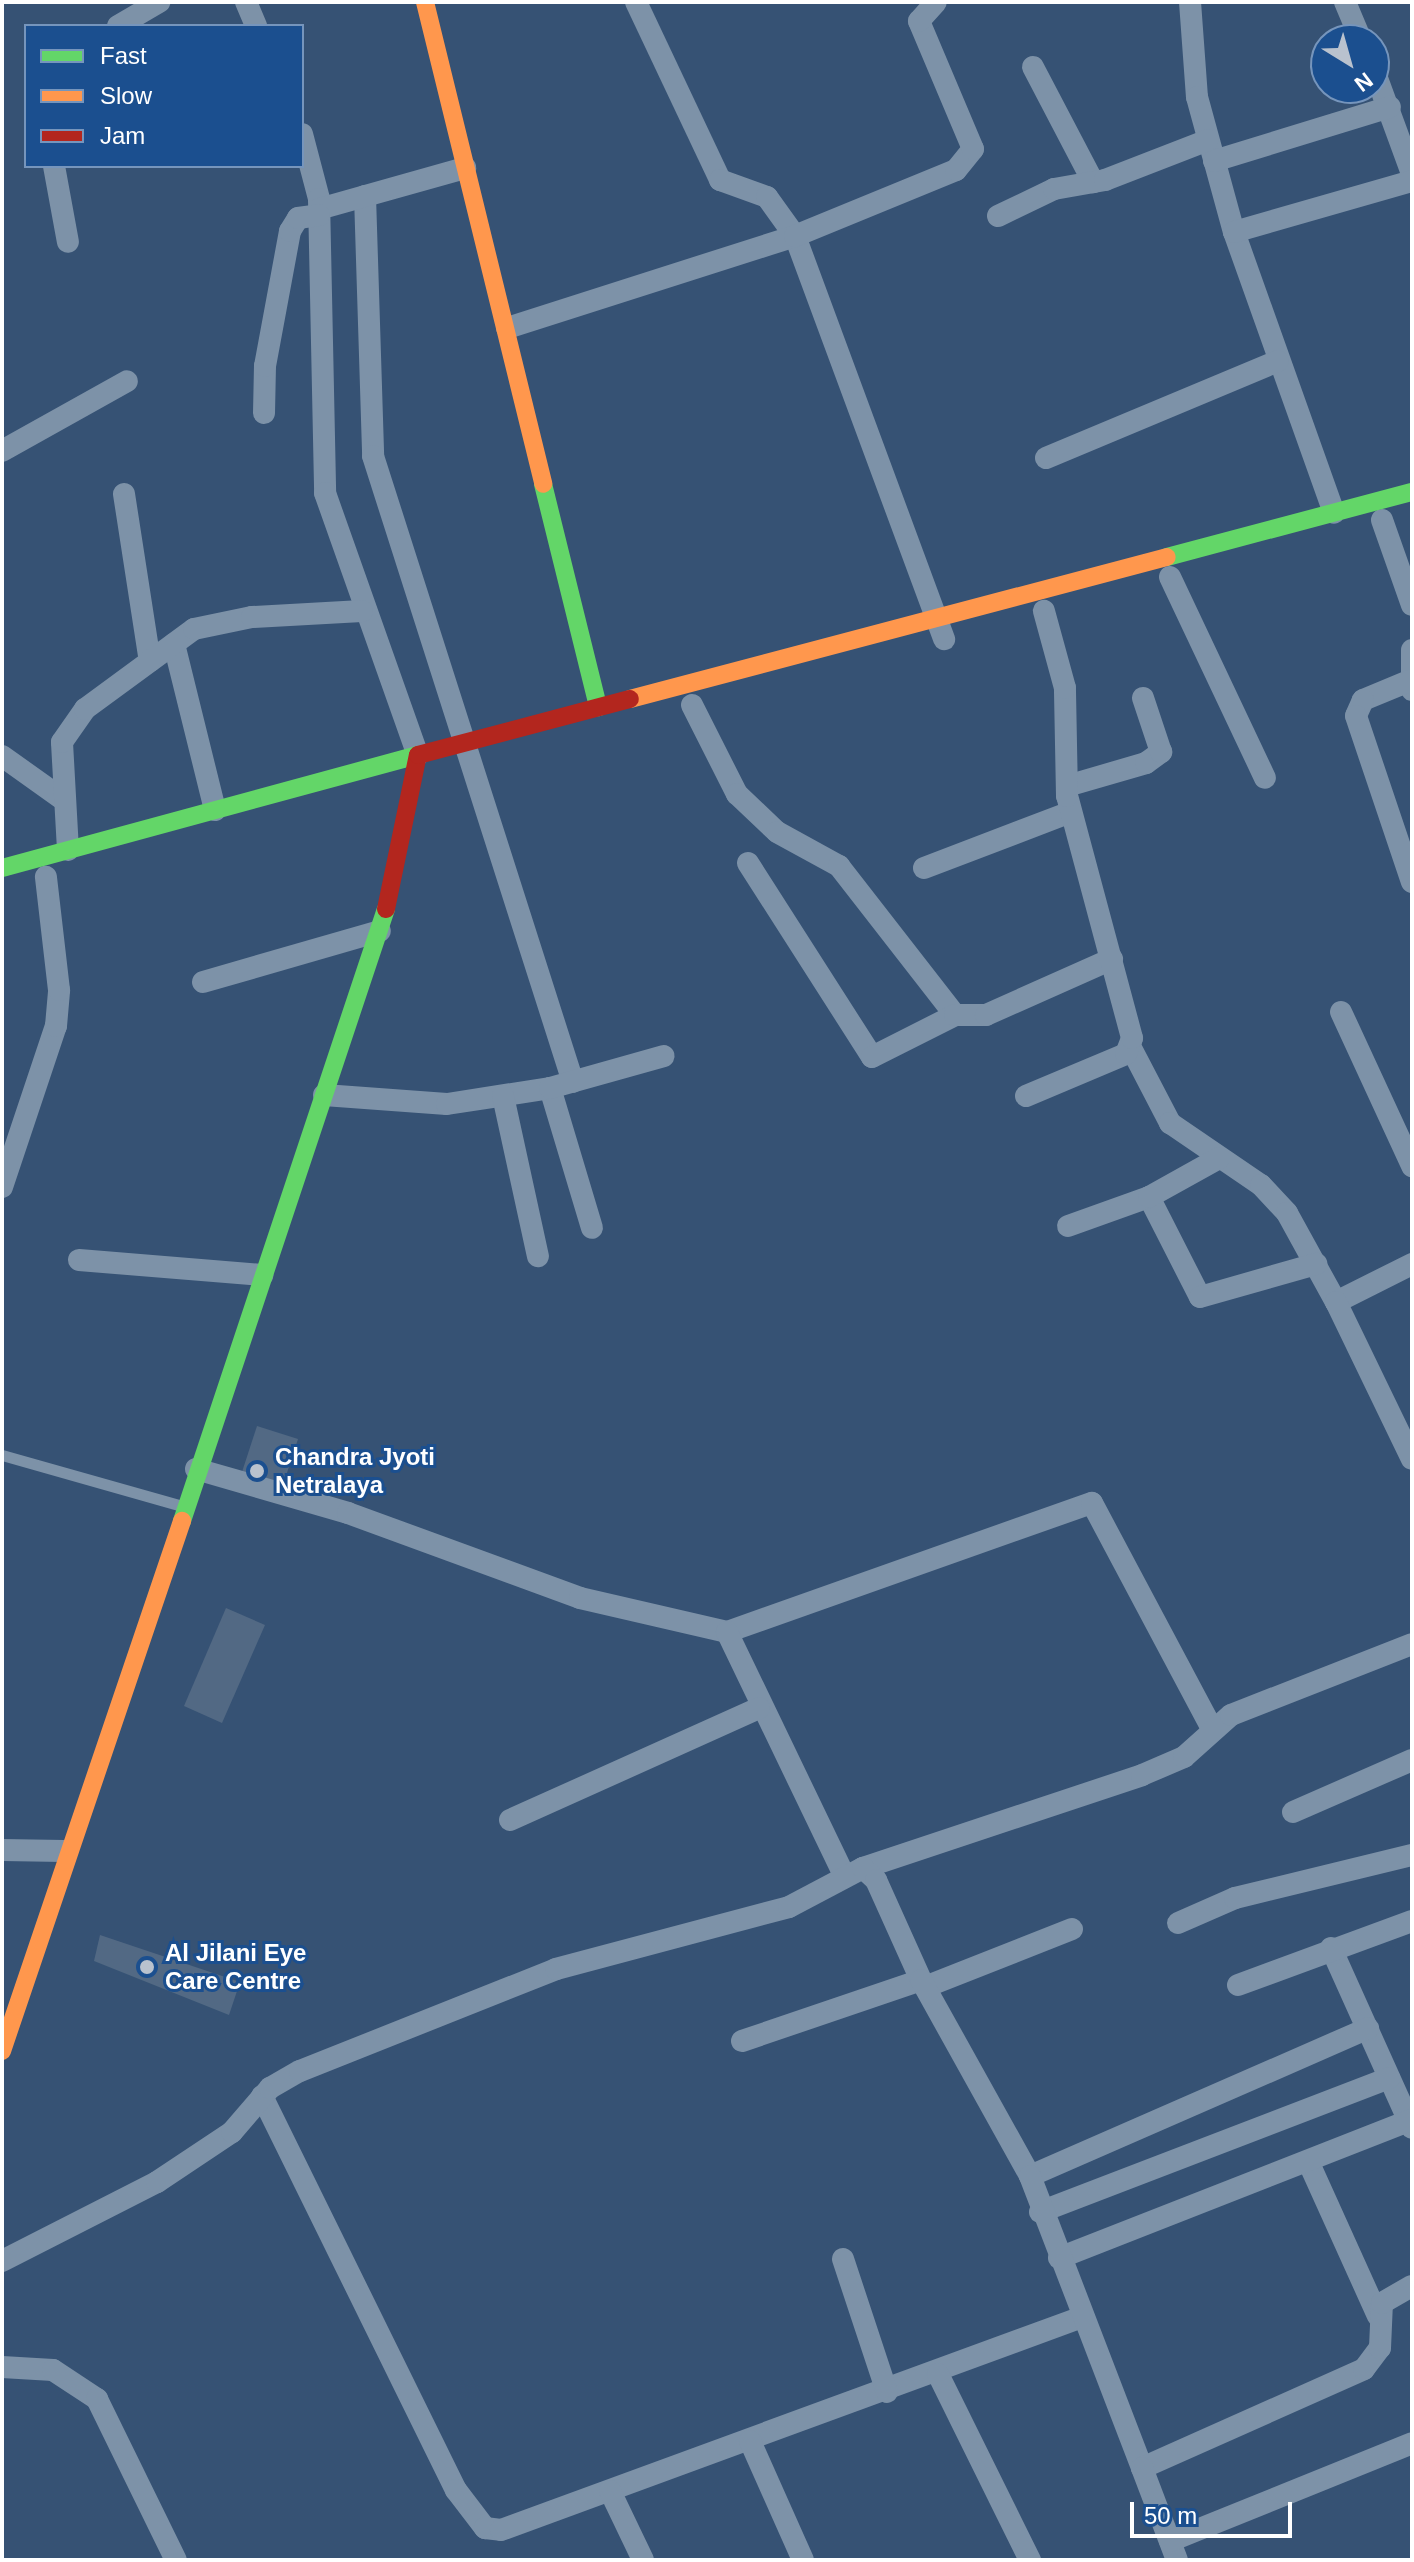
<!DOCTYPE html>
<html>
<head>
<meta charset="utf-8">
<style>
	body { margin:0 }
	#map { position:relative; width:1414px; height:2562px; overflow:hidden; background:#365274; font-family:Arial,sans-serif }
	div>[style] { position:absolute }
	[style*='--x'] { left:calc(var(--x)*1px); top:calc(var(--y)*1px); width:calc(var(--w)*1px); rotate:calc(var(--a)*1deg) }
	.building>* { inset:0; background:#526984 }
	.lane>* { height:11px; margin:-5.5px; padding:0 5.5px; transform-origin:5.5px; border-radius:5.5px; background:#7d92a8 }
	.street>* { height:22px; margin:-11px; padding:0 11px; transform-origin:11px; border-radius:11px; background:#7d92a8 }
	.fast>* { height:18px; margin:-9px; padding:0 9px; transform-origin:9px; border-radius:9px; background:#63d668 }
	.slow>* { height:18px; margin:-9px; padding:0 9px; transform-origin:9px; border-radius:9px; background:#ff974d }
	.jam>* { height:18px; margin:-9px; padding:0 9px; transform-origin:9px; border-radius:9px; background:#b3261e }
	.dots>* { width:22px; height:22px; translate:-50% -50%; box-sizing:border-box; border:4px solid #1b4f8f; border-radius:50% }
	span { translate:-50% -50%; white-space:nowrap; text-align:center; line-height:1.15; -webkit-text-stroke:6px #1b4f8f; paint-order:stroke }
	.poi-label { font-size:24px; color:#fff; font-weight:700 }
	.left { translate:0 -50%; text-align:left }
	.frame { position:absolute; inset:0; border:4px solid #fff; pointer-events:none }
	.legend { position:absolute; left:24px; top:24px; width:280px; height:144px; box-sizing:border-box; background:#1b4f8f; border:2px solid #7695bc; margin:0; padding:10px 14px; list-style:none; font-size:24px; color:#fff }
	.legend li { display:flex; align-items:center; gap:16px; height:40px }
	.legend b { width:40px; border:2px solid #7695bc }
	.north { position:absolute; left:1310px; top:24px; width:80px; height:80px; box-sizing:border-box; background:#1b4f8f; border:2px solid #7695bc; border-radius:50%; rotate:143deg; font-size:22px; font-weight:700; line-height:32px; text-align:center; color:#fff }
	.north::after { content:''; display:block; margin:auto; width:28px; height:36px; background:#b9c2ce; clip-path:polygon(50% 0,100% 100%,50% 72%,0 100%) }
	.scale { position:absolute; left:1130px; top:2502px; width:162px; height:36px; box-sizing:border-box; border:4px solid #fff; border-top:0; padding-left:10px; font-size:24px; line-height:28px; white-space:nowrap; color:#fff; -webkit-text-stroke:6px #1b4f8f; paint-order:stroke }
</style>
</head>
<body>
<div id="map">
	<div class="building">
		<i style="clip-path:polygon(257px 1426px,298px 1439px,283px 1485px,242px 1472px)"></i>
		<i style="clip-path:polygon(226px 1608px,265px 1625px,222px 1723px,184px 1706px)"></i>
		<i style="clip-path:polygon(100px 1935px,240px 1982px,229px 2015px,94px 1961px)"></i>
	</div>
	<div class="lane">
		<i style="--x:2;--y:1455;--w:184;--a:15.8"></i>
	</div>
	<div class="street">
		<i style="--x:246;--y:2;--w:26;--a:67"></i>
		<i style="--x:636;--y:2;--w:197;--a:64.7"></i>
		<i style="--x:720;--y:180;--w:50;--a:19.9"></i>
		<i style="--x:767;--y:197;--w:48;--a:54.3"></i>
		<i style="--x:795;--y:236;--w:430;--a:69.7"></i>
		<i style="--x:1190;--y:2;--w:95;--a:85.8"></i>
		<i style="--x:1197;--y:97;--w:140;--a:74.7"></i>
		<i style="--x:1234;--y:232;--w:298;--a:70.4"></i>
		<i style="--x:1345;--y:2;--w:41;--a:67.2"></i>
		<i style="--x:118;--y:26;--w:48;--a:-30.3"></i>
		<i style="--x:1033;--y:67;--w:130;--a:62.4"></i>
		<i style="--x:1374;--y:70;--w:111;--a:69.9"></i>
		<i style="--x:302;--y:134;--w:67;--a:75.3"></i>
		<i style="--x:319;--y:199;--w:294;--a:88.8"></i>
		<i style="--x:325;--y:493;--w:278;--a:70.5"></i>
		<i style="--x:1214;--y:161;--w:184;--a:-17.1"></i>
		<i style="--x:54;--y:166;--w:77;--a:79.6"></i>
		<i style="--x:365;--y:196;--w:260;--a:88.2"></i>
		<i style="--x:373;--y:456;--w:657;--a:72.28"></i>
		<i style="--x:319;--y:209;--w:152;--a:-15.7"></i>
		<i style="--x:998;--y:216;--w:62;--a:-25.7"></i>
		<i style="--x:1054;--y:189;--w:52;--a:-10"></i>
		<i style="--x:1105;--y:180;--w:110;--a:-21.2"></i>
		<i style="--x:1234;--y:232;--w:185;--a:-16"></i>
		<i style="--x:507;--y:328;--w:302;--a:-17.7"></i>
		<i style="--x:795;--y:236;--w:174;--a:-22.3"></i>
		<i style="--x:956;--y:170;--w:27;--a:-51"></i>
		<i style="--x:973;--y:149;--w:139;--a:-112.9"></i>
		<i style="--x:919;--y:21;--w:25;--a:-48"></i>
		<i style="--x:264;--y:413;--w:47;--a:-88.8"></i>
		<i style="--x:265;--y:366;--w:137;--a:-79.5"></i>
		<i style="--x:290;--y:231;--w:15;--a:-58"></i>
		<i style="--x:298;--y:218;--w:21;--a:-8"></i>
		<i style="--x:2;--y:451;--w:143;--a:-29.2"></i>
		<i style="--x:1046;--y:458;--w:251;--a:-22.7"></i>
		<i style="--x:124;--y:494;--w:169;--a:81.2"></i>
		<i style="--x:1382;--y:520;--w:90;--a:70.6"></i>
		<i style="--x:1170;--y:577;--w:222;--a:64.7"></i>
		<i style="--x:174;--y:644;--w:171;--a:76.1"></i>
		<i style="--x:1412;--y:650;--w:40;--a:90"></i>
		<i style="--x:1409;--y:681;--w:50;--a:157.6"></i>
		<i style="--x:1363;--y:700;--w:17;--a:114"></i>
		<i style="--x:1356;--y:716;--w:175;--a:71.4"></i>
		<i style="--x:692;--y:705;--w:100;--a:63.2"></i>
		<i style="--x:737;--y:794;--w:55;--a:43.5"></i>
		<i style="--x:777;--y:832;--w:71;--a:28.7"></i>
		<i style="--x:839;--y:866;--w:189;--a:52.1"></i>
		<i style="--x:2;--y:756;--w:72;--a:35.4"></i>
		<i style="--x:1067;--y:786;--w:82;--a:-16.2"></i>
		<i style="--x:1146;--y:763;--w:19;--a:-36"></i>
		<i style="--x:1161;--y:752;--w:57;--a:-108.4"></i>
		<i style="--x:68;--y:850;--w:108;--a:-93.2"></i>
		<i style="--x:62;--y:742;--w:40;--a:-55.1"></i>
		<i style="--x:85;--y:709;--w:135;--a:-36.3"></i>
		<i style="--x:194;--y:629;--w:59;--a:-11.7"></i>
		<i style="--x:252;--y:617;--w:110;--a:-3.1"></i>
		<i style="--x:748;--y:863;--w:230;--a:57.4"></i>
		<i style="--x:872;--y:1057;--w:93;--a:-26.8"></i>
		<i style="--x:955;--y:1015;--w:31;--a:0"></i>
		<i style="--x:986;--y:1015;--w:138;--a:-24"></i>
		<i style="--x:924;--y:868;--w:157;--a:-20.9"></i>
		<i style="--x:203;--y:982;--w:184;--a:-16.1"></i>
		<i style="--x:1341;--y:1012;--w:170;--a:65.2"></i>
		<i style="--x:1131;--y:1048;--w:85;--a:62.5"></i>
		<i style="--x:1170;--y:1123;--w:110;--a:34.3"></i>
		<i style="--x:1261;--y:1185;--w:38;--a:47"></i>
		<i style="--x:1287;--y:1213;--w:102;--a:61.2"></i>
		<i style="--x:550;--y:1088;--w:146;--a:73.3"></i>
		<i style="--x:324;--y:1095;--w:123;--a:4.2"></i>
		<i style="--x:447;--y:1104;--w:104;--a:-8.8"></i>
		<i style="--x:550;--y:1088;--w:118;--a:-15.7"></i>
		<i style="--x:503;--y:1096;--w:164;--a:77.7"></i>
		<i style="--x:1026;--y:1096;--w:108;--a:-22.8"></i>
		<i style="--x:1126;--y:1054;--w:17;--a:-69"></i>
		<i style="--x:1132;--y:1038;--w:251;--a:-105"></i>
		<i style="--x:1067;--y:796;--w:108;--a:-91.1"></i>
		<i style="--x:1065;--y:688;--w:80;--a:-105.3"></i>
		<i style="--x:2;--y:1187;--w:170;--a:-71.5"></i>
		<i style="--x:56;--y:1026;--w:36;--a:-85"></i>
		<i style="--x:59;--y:990;--w:114;--a:-96.6"></i>
		<i style="--x:1149;--y:1197;--w:112;--a:63"></i>
		<i style="--x:1200;--y:1297;--w:121;--a:-15.9"></i>
		<i style="--x:1068;--y:1226;--w:86;--a:-19.7"></i>
		<i style="--x:1149;--y:1197;--w:80;--a:-29.1"></i>
		<i style="--x:79;--y:1260;--w:184;--a:4.7"></i>
		<i style="--x:1412;--y:1264;--w:85;--a:153.4"></i>
		<i style="--x:1336;--y:1302;--w:174;--a:64.2"></i>
		<i style="--x:196;--y:1469;--w:158;--a:16.1"></i>
		<i style="--x:348;--y:1513;--w:247;--a:20.1"></i>
		<i style="--x:580;--y:1598;--w:151;--a:13"></i>
		<i style="--x:727;--y:1632;--w:387;--a:-19.5"></i>
		<i style="--x:1092;--y:1503;--w:256;--a:62"></i>
		<i style="--x:727;--y:1632;--w:270;--a:64.3"></i>
		<i style="--x:1293;--y:1812;--w:130;--a:-23.6"></i>
		<i style="--x:510;--y:1820;--w:273;--a:-24.2"></i>
		<i style="--x:2;--y:1850;--w:62;--a:0.9"></i>
		<i style="--x:863;--y:1868;--w:294;--a:-18.4"></i>
		<i style="--x:1142;--y:1775;--w:46;--a:-23.2"></i>
		<i style="--x:1184;--y:1757;--w:63;--a:-41.8"></i>
		<i style="--x:1231;--y:1715;--w:194;--a:-21.4"></i>
		<i style="--x:1178;--y:1923;--w:62;--a:-23.7"></i>
		<i style="--x:1235;--y:1898;--w:182;--a:-13.7"></i>
		<i style="--x:1331;--y:1948;--w:197;--a:65.8"></i>
		<i style="--x:1238;--y:1985;--w:185;--a:-20.2"></i>
		<i style="--x:925;--y:1987;--w:158;--a:-21.5"></i>
		<i style="--x:742;--y:2041;--w:189;--a:-18.8"></i>
		<i style="--x:262;--y:2096;--w:439;--a:63.8"></i>
		<i style="--x:456;--y:2490;--w:48;--a:52.7"></i>
		<i style="--x:485;--y:2528;--w:16;--a:7"></i>
		<i style="--x:501;--y:2530;--w:619;--a:-20.13"></i>
		<i style="--x:1308;--y:2161;--w:170;--a:65.7"></i>
		<i style="--x:1030;--y:2176;--w:369;--a:-23.6"></i>
		<i style="--x:1040;--y:2212;--w:374;--a:-21"></i>
		<i style="--x:1059;--y:2258;--w:376;--a:-21.4"></i>
		<i style="--x:843;--y:2259;--w:140;--a:71.7"></i>
		<i style="--x:2;--y:2261;--w:174;--a:-27"></i>
		<i style="--x:157;--y:2182;--w:90;--a:-33.7"></i>
		<i style="--x:232;--y:2132;--w:58;--a:-49.2"></i>
		<i style="--x:270;--y:2088;--w:34;--a:-30"></i>
		<i style="--x:300;--y:2071;--w:276;--a:-21.7"></i>
		<i style="--x:556;--y:1969;--w:241;--a:-14.9"></i>
		<i style="--x:789;--y:1907;--w:84;--a:-27.8"></i>
		<i style="--x:863;--y:1868;--w:18;--a:43"></i>
		<i style="--x:876;--y:1880;--w:110;--a:65.8"></i>
		<i style="--x:921;--y:1980;--w:224;--a:60.9"></i>
		<i style="--x:1030;--y:2176;--w:313;--a:69"></i>
		<i style="--x:1142;--y:2468;--w:243;--a:-24"></i>
		<i style="--x:1364;--y:2369;--w:26;--a:-53"></i>
		<i style="--x:1380;--y:2348;--w:45;--a:-87.5"></i>
		<i style="--x:1382;--y:2303;--w:34;--a:-30"></i>
		<i style="--x:2;--y:2367;--w:51;--a:3.4"></i>
		<i style="--x:53;--y:2370;--w:53;--a:33.4"></i>
		<i style="--x:97;--y:2399;--w:179;--a:63.9"></i>
		<i style="--x:938;--y:2374;--w:208;--a:63.7"></i>
		<i style="--x:750;--y:2441;--w:130;--a:66"></i>
		<i style="--x:1142;--y:2468;--w:98;--a:69.2"></i>
		<i style="--x:610;--y:2491;--w:76;--a:64.4"></i>
		<i style="--x:1170;--y:2541;--w:261;--a:-22"></i>
	</div>
	<div class="fast">
		<i style="--x:543;--y:484;--w:230;--a:76.1"></i>
		<i style="--x:1167;--y:557;--w:253;--a:-14.9"></i>
		<i style="--x:2;--y:868;--w:431;--a:-15.2"></i>
		<i style="--x:182;--y:1521;--w:645;--a:-71.57"></i>
	</div>
	<div class="slow">
		<i style="--x:425;--y:2;--w:496;--a:76.2"></i>
		<i style="--x:630;--y:699;--w:555;--a:-14.81"></i>
		<i style="--x:2;--y:2051;--w:560;--a:-71.24"></i>
	</div>
	<div class="jam">
		<i style="--x:386;--y:909;--w:157;--a:-78.3"></i>
		<i style="--x:418;--y:755;--w:219;--a:-14.8"></i>
	</div>
	<div class="dots">
		<i style="left:257px;top:1471px;background:#b9c2ce"></i>
		<i style="left:147px;top:1967px;background:#b9c2ce"></i>
	</div>
	<div class="poi-label">
		<span class="left" style="left:275px;top:1471px">Chandra Jyoti<br>Netralaya</span>
		<span class="left" style="left:165px;top:1967px">Al Jilani Eye<br>Care Centre</span>
	</div>
	<div class="frame"></div>
	<ul class="legend">
	<li><b style="height:10px;background:#63d668"></b>Fast</li>
	<li><b style="height:10px;background:#ff974d"></b>Slow</li>
	<li><b style="height:10px;background:#b3261e"></b>Jam</li>
	</ul>
	<div class="north">N</div>
	<div class="scale">50 m</div>
</div>
</body>
</html>
